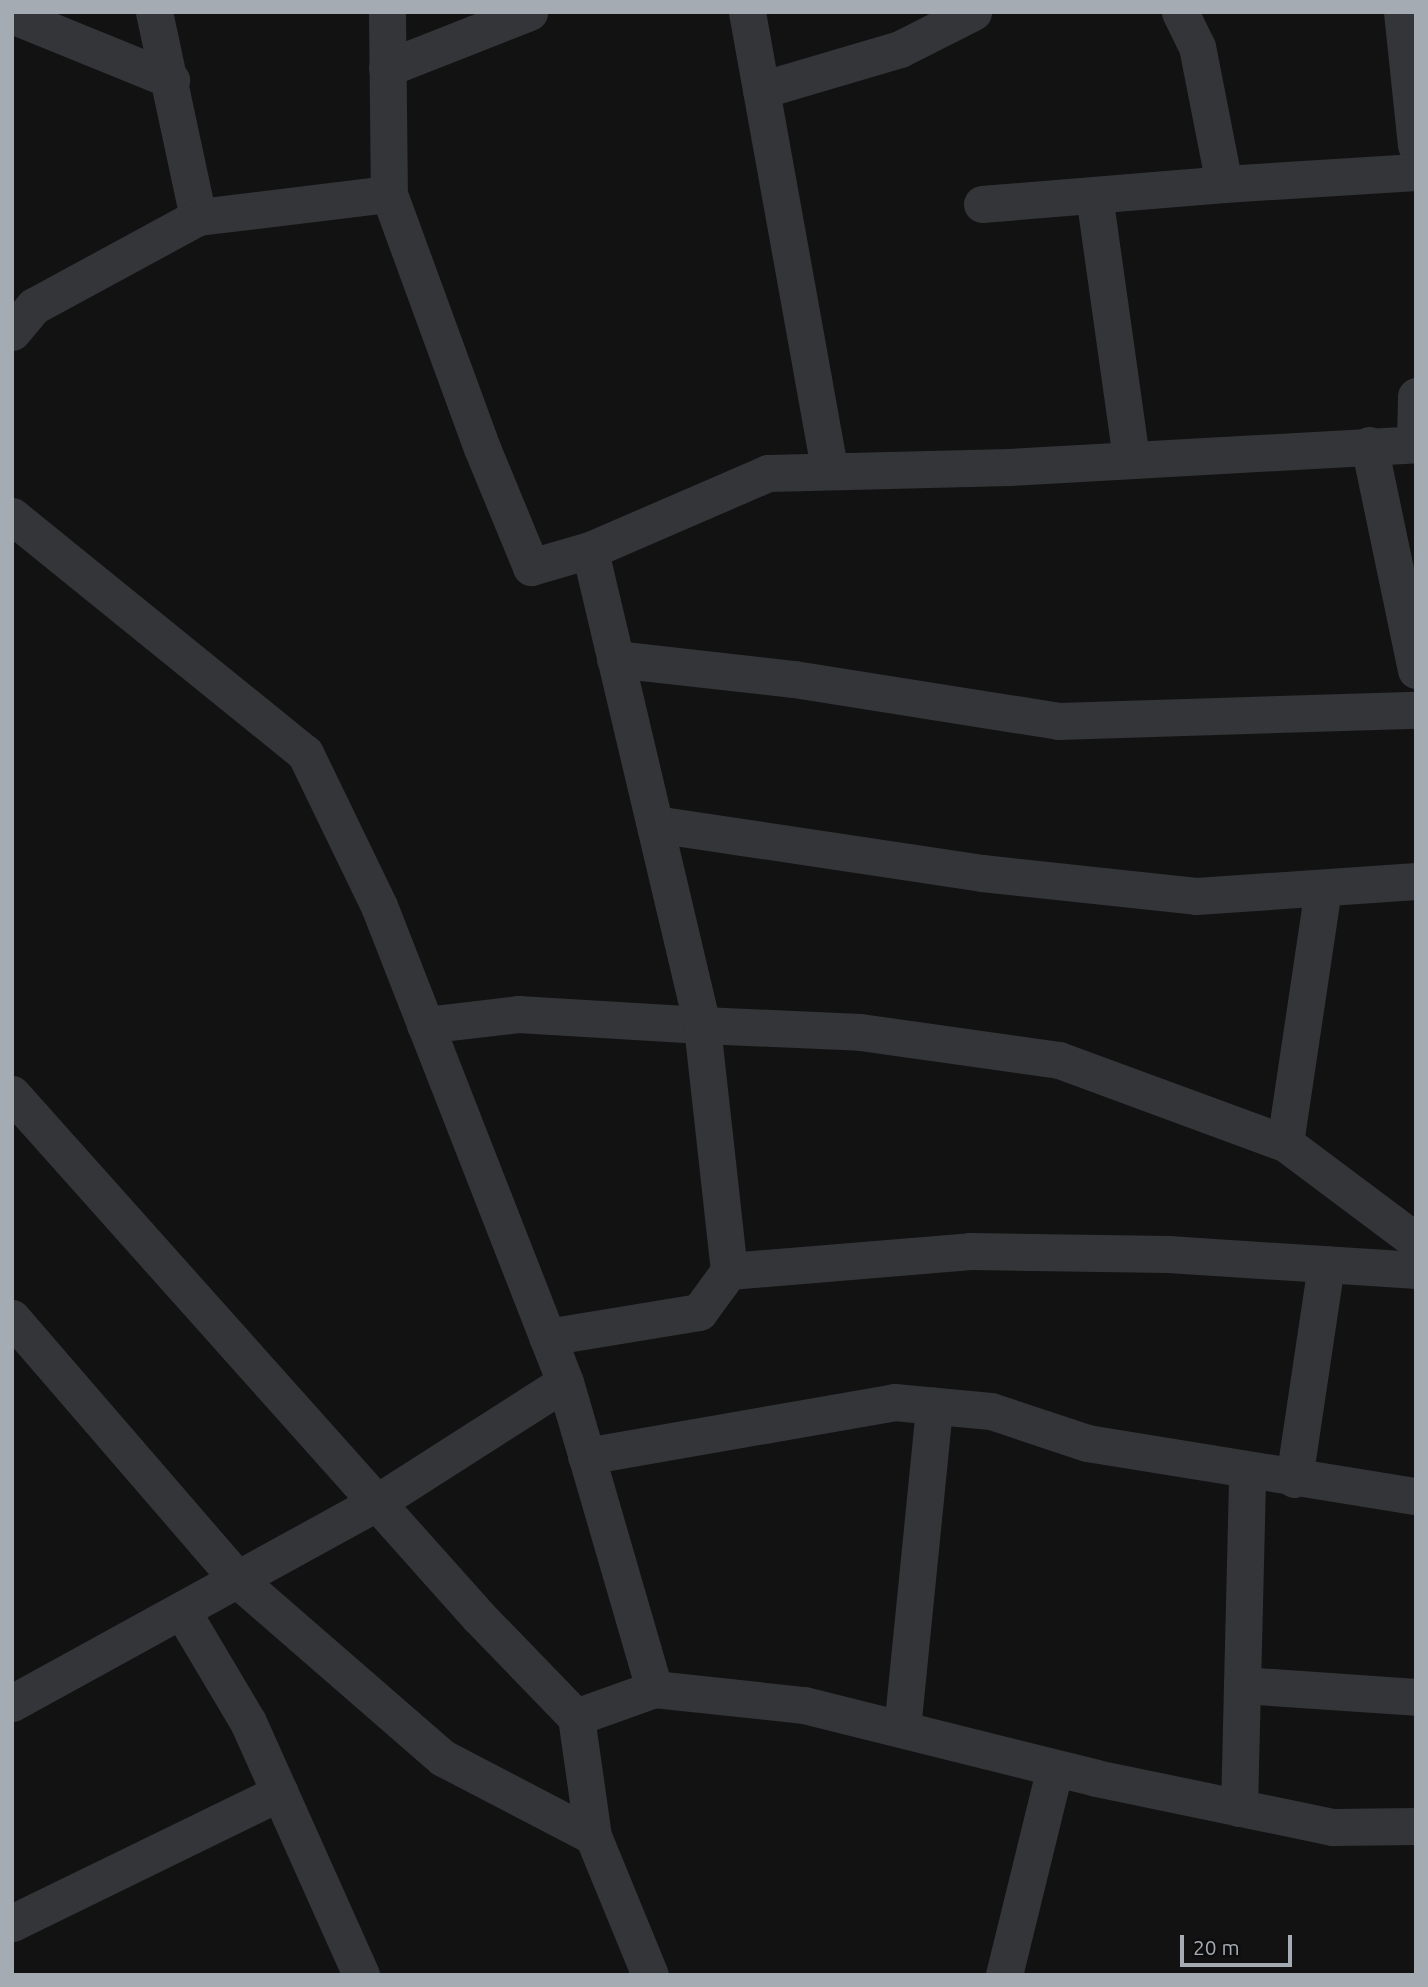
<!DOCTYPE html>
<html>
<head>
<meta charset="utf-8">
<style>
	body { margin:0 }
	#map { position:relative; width:1428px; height:1987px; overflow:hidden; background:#121213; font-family:Ubuntu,sans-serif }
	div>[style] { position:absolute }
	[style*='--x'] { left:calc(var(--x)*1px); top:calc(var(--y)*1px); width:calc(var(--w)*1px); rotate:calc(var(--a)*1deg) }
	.minor>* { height:37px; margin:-18.5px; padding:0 18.5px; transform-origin:18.5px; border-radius:18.5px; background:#333538 }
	span { translate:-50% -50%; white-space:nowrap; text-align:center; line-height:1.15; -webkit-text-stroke:5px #0d0d0e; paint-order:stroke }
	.frame { position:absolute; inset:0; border:14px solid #a4abb3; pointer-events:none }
	.scale { position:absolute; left:1180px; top:1935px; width:112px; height:32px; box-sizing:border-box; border:4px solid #a4abb3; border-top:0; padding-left:9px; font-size:21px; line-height:24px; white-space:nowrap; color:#a4abb3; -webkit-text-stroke:5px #0d0d0e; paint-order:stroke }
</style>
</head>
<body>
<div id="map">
	<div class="minor">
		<i style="--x:154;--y:12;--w:210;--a:77.9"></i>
		<i style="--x:387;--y:12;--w:182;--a:89.4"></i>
		<i style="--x:389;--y:194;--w:270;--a:69.9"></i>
		<i style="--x:482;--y:448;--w:129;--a:67.6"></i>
		<i style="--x:531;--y:567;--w:61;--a:-16.1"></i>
		<i style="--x:590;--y:550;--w:194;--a:-23.4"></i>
		<i style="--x:768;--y:473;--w:241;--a:-1.4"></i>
		<i style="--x:1009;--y:467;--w:408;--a:-3.2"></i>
		<i style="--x:747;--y:12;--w:466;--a:79.8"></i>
		<i style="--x:1402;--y:12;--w:134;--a:84"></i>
		<i style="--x:12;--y:15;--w:172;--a:22.2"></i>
		<i style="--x:387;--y:68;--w:153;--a:-21.5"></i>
		<i style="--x:761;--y:90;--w:145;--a:-16.4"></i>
		<i style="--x:900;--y:49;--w:82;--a:-26.9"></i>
		<i style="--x:1224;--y:184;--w:192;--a:-3.6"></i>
		<i style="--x:1094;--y:195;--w:267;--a:82"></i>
		<i style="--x:982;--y:204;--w:243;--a:-4.7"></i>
		<i style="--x:1224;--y:184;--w:140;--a:-101.1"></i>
		<i style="--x:1197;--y:47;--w:39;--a:-116"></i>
		<i style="--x:12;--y:332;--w:34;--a:-50"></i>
		<i style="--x:34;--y:306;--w:187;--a:-28.5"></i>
		<i style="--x:198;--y:217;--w:192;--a:-6.9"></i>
		<i style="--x:1415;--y:444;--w:48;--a:-88.8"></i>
		<i style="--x:1369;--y:445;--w:230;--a:78.2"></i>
		<i style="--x:12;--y:516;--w:377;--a:39"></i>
		<i style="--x:305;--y:753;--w:170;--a:64.2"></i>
		<i style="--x:379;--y:906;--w:511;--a:68.66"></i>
		<i style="--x:565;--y:1382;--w:320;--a:73.8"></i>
		<i style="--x:615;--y:659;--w:180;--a:6.4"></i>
		<i style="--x:794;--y:679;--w:267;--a:9"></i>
		<i style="--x:1058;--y:721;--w:358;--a:-1.8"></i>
		<i style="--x:655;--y:824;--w:331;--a:8.5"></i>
		<i style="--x:982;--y:873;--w:215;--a:6.1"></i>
		<i style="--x:1196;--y:896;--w:221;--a:-3.9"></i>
		<i style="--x:425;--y:1025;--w:94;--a:-6.7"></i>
		<i style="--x:518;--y:1014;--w:184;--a:3.4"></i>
		<i style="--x:702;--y:1025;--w:488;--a:-103.3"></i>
		<i style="--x:12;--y:1094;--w:700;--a:48.24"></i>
		<i style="--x:478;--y:1616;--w:141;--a:45.9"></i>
		<i style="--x:576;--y:1717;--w:120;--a:81.9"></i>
		<i style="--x:593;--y:1836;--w:150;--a:67.7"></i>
		<i style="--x:1285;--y:1143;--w:258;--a:-81.5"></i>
		<i style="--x:729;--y:1271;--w:247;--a:-96.3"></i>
		<i style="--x:702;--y:1025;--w:158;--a:2.5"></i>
		<i style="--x:860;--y:1032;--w:201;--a:8"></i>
		<i style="--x:1059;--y:1060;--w:241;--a:20.2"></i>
		<i style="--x:1285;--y:1143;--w:164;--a:36.8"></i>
		<i style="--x:12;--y:1318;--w:346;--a:49.2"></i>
		<i style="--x:238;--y:1580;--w:271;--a:41"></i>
		<i style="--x:443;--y:1758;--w:169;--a:27.5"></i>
		<i style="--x:547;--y:1337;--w:154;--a:-9.3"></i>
		<i style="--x:699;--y:1312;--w:51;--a:-53.8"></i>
		<i style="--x:729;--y:1271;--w:242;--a:-4.7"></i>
		<i style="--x:970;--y:1251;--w:198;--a:0.9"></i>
		<i style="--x:1168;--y:1254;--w:249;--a:3.7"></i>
		<i style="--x:586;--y:1456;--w:313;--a:-9.9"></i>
		<i style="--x:894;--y:1402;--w:97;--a:5.3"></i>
		<i style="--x:991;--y:1411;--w:101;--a:18.4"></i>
		<i style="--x:1087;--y:1443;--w:333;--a:9.2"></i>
		<i style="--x:1294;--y:1479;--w:217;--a:-81.5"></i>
		<i style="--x:182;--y:1611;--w:129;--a:59.3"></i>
		<i style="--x:248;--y:1722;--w:277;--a:65.9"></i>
		<i style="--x:1242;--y:1685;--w:174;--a:3.9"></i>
		<i style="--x:12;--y:1703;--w:415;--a:-28.8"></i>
		<i style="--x:376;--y:1503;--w:224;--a:-32.6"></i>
		<i style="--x:576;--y:1717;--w:83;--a:-19.7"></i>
		<i style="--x:654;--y:1689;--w:151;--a:6.1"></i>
		<i style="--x:804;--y:1705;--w:301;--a:14"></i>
		<i style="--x:1096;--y:1778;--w:242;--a:11.7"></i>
		<i style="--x:1333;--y:1827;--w:83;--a:-0.7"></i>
		<i style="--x:902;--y:1729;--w:325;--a:-84.3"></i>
		<i style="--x:1239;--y:1808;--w:336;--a:-88.6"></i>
		<i style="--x:12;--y:1923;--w:298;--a:-26"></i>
		<i style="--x:1004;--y:1975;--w:213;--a:-76.2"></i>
	</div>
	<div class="frame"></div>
	<div class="scale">20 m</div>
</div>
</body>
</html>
